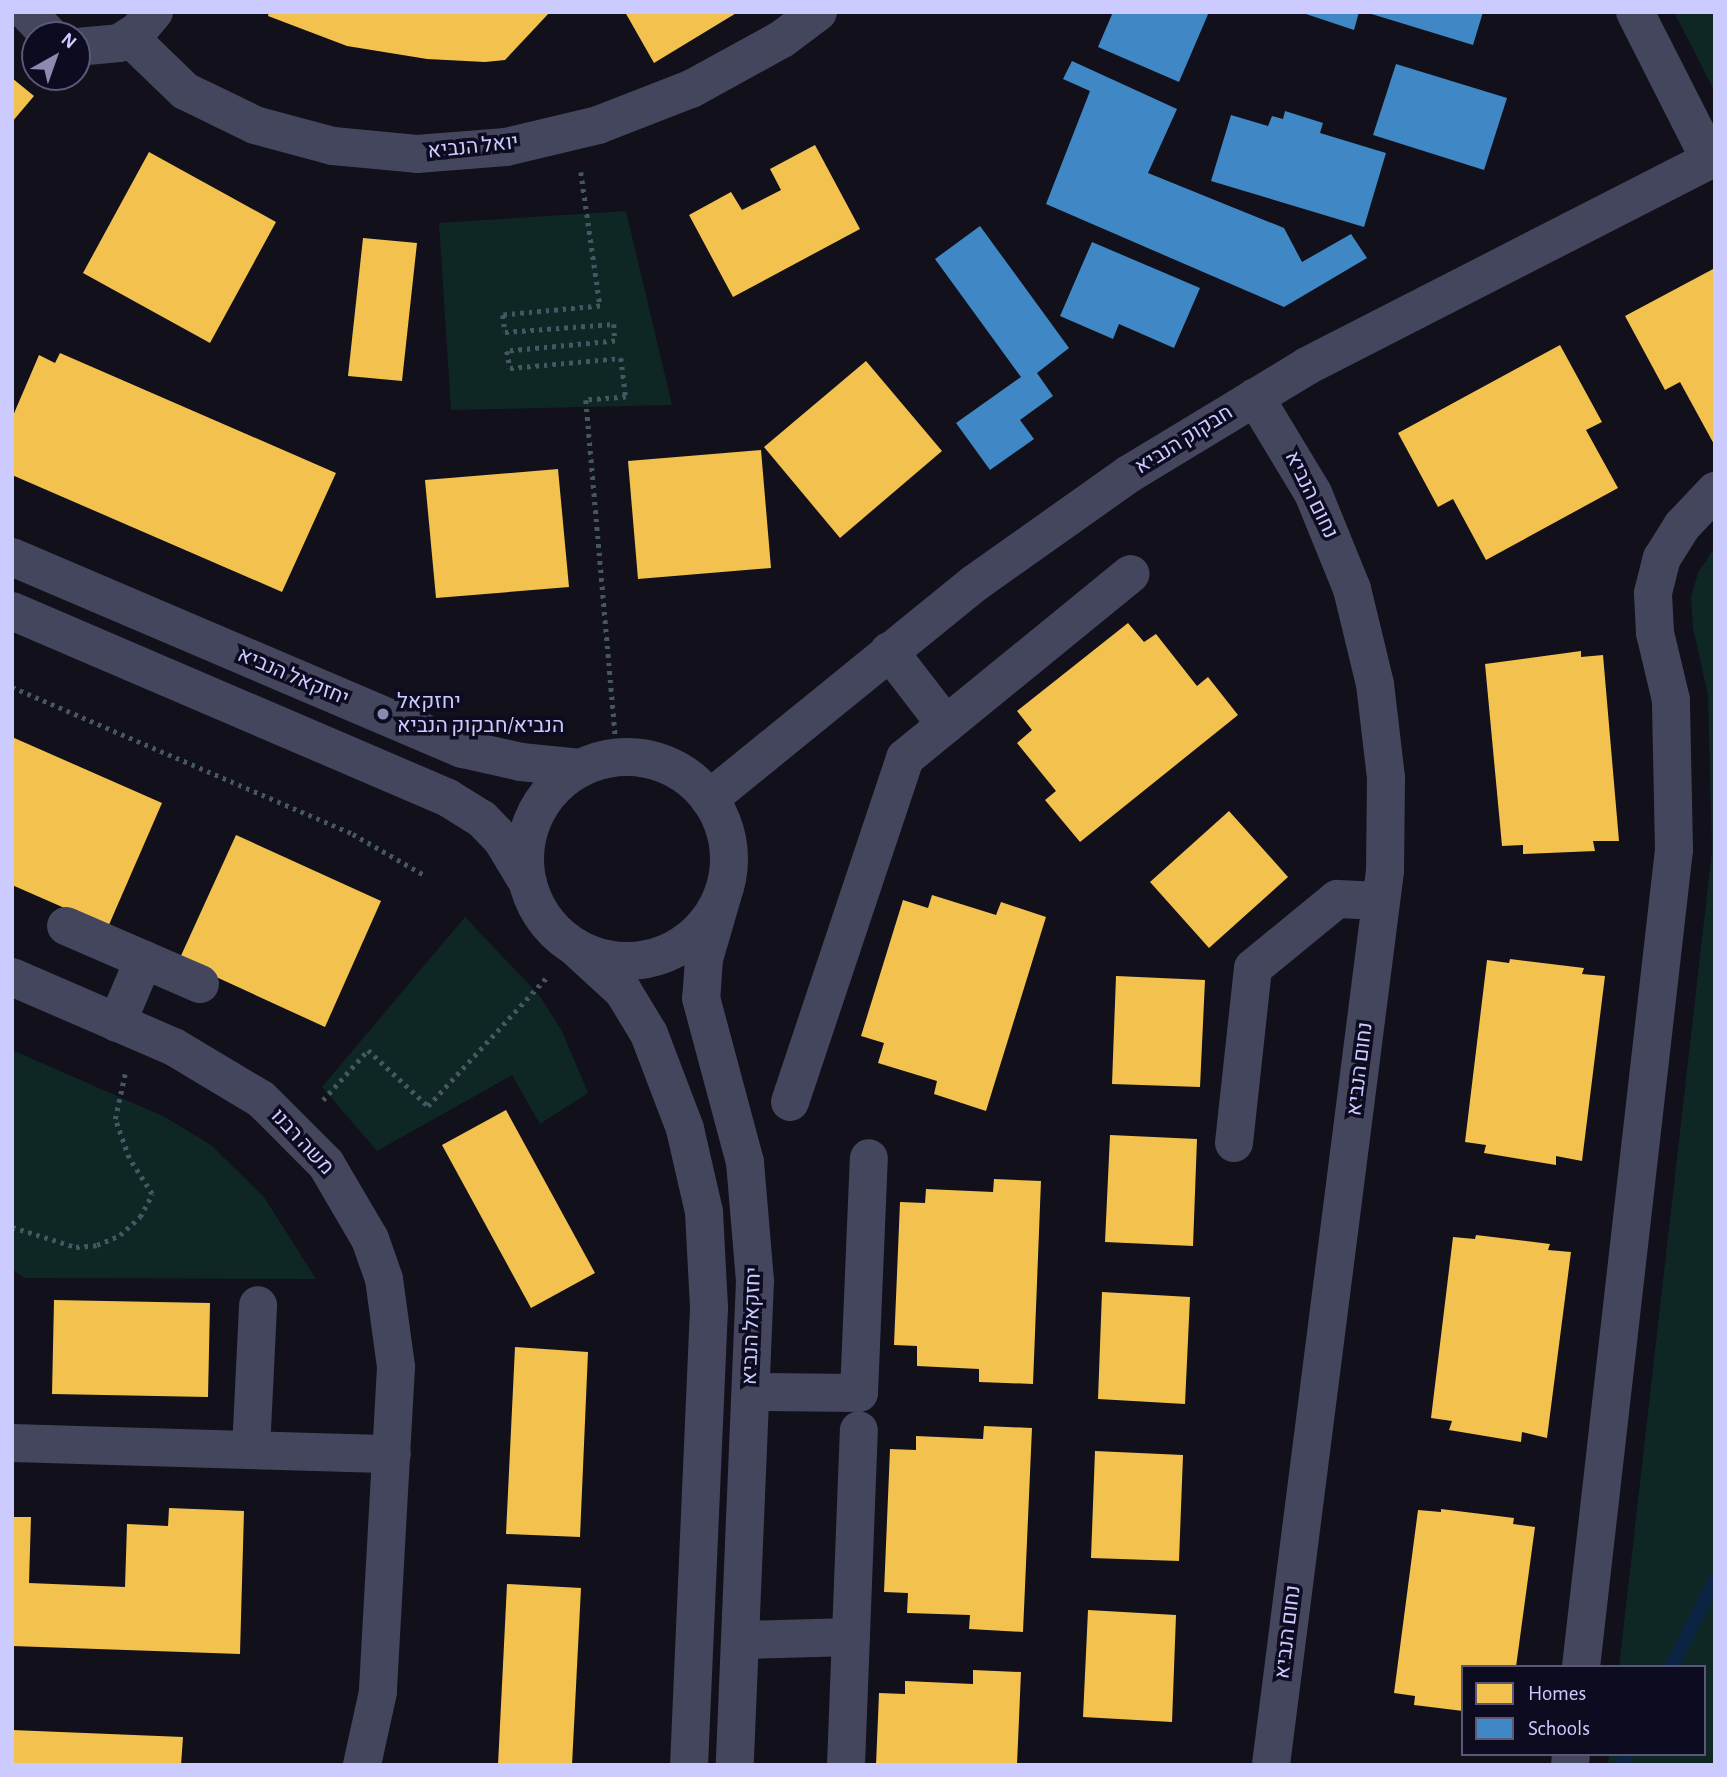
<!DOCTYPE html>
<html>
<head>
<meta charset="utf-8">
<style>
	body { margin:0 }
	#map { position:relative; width:1727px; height:1777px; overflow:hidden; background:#11101b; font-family:"Alegreya Sans",Heebo,sans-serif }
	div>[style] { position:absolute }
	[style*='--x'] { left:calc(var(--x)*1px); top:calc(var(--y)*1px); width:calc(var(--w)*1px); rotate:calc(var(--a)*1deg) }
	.green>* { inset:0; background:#0e2725 }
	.homes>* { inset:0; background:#f2c14e }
	.schools>* { inset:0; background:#3f88c5 }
	.stream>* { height:14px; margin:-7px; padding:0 7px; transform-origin:7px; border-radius:7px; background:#0a2442 }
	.path>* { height:4.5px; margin-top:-2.25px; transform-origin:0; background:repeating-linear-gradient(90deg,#455762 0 3.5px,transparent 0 8.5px) }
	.minor>* { height:38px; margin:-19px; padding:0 19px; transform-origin:19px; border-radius:19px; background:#44465d }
	.minor>.ring { margin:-19px; padding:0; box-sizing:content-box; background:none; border:38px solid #44465d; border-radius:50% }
	.dots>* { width:19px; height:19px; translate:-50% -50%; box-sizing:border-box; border:4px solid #0d0b20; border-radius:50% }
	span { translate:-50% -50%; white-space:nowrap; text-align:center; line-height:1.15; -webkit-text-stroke:7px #0d0b20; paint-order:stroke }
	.street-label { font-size:21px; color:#cccbff }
	.poi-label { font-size:21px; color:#cccbff }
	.left { translate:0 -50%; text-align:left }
	.frame { position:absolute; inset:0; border:14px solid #cccbff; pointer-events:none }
	.legend { position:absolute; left:1461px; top:1665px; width:245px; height:91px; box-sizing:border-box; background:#0d0b20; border:2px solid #595879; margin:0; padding:9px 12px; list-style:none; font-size:21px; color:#cccbff }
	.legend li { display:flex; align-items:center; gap:14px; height:35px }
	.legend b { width:35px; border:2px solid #595879 }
	.north { position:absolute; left:21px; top:21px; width:70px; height:70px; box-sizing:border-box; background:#0d0b20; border:2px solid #595879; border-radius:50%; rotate:40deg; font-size:19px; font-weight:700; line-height:28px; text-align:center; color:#cccbff }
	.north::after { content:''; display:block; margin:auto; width:24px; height:32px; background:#8b8aaf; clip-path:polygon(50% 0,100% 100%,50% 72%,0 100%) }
</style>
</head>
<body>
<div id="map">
	<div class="green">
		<i style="clip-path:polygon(1674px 12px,1715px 12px,1715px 92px)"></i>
		<i style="clip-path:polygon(626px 211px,672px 405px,451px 410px,439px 223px)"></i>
		<i style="clip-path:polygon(1715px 547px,1715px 1765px,1608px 1765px,1609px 1754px,1704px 1754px,1704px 1667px,1619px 1667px,1712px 851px,1708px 695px,1693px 628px,1691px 597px,1698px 573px)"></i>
		<i style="clip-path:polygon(465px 917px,539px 995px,562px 1031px,588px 1093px,540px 1124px,512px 1075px,377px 1151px,322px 1087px)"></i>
		<i style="clip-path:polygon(12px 1050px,165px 1117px,211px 1145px,264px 1197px,316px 1279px,24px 1278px,12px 1269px)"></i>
	</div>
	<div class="homes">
		<i style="clip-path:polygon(269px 12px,550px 12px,505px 60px,485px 62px,427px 59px,347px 46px,268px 16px)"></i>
		<i style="clip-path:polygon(625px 12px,738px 12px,654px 63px)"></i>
		<i style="clip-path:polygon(12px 78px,34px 96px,12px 122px)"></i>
		<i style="clip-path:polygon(815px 145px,860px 229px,733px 297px,689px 215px,731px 192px,742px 210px,781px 190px,770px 169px)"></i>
		<i style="clip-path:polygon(149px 152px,276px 222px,210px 343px,83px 273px)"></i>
		<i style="clip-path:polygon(363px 238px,417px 243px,402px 381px,348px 376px)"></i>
		<i style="clip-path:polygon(1715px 268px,1715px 446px,1680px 382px,1665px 390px,1625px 316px)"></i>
		<i style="clip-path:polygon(1560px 345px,1602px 422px,1586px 430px,1618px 488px,1486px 560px,1453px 499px,1438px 507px,1398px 433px)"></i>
		<i style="clip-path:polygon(60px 353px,336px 473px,282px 592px,12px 475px,12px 418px,39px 355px,55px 363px)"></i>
		<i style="clip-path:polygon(866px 361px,942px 451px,840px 538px,764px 447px)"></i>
		<i style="clip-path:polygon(761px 450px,771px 568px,638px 579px,628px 461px)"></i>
		<i style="clip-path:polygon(558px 469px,569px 587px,436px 598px,425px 480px)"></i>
		<i style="clip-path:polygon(1128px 623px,1144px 642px,1156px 634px,1197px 686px,1208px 677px,1238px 715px,1080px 842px,1045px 800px,1056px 791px,1017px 743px,1032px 730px,1017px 711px)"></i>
		<i style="clip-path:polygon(1581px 651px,1581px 657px,1603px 655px,1619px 841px,1593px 841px,1595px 851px,1523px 854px,1523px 845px,1502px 846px,1485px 664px)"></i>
		<i style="clip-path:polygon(12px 737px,162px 803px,108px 927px,12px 885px)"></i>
		<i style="clip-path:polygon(1229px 811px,1288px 877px,1209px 948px,1150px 882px)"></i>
		<i style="clip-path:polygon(236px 835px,381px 901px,325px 1027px,179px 960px)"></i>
		<i style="clip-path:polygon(932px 895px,996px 915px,1001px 902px,1046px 917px,986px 1111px,934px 1094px,937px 1081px,878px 1063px,884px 1043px,861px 1036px,903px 900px,928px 908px)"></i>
		<i style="clip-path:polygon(1510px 959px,1584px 968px,1582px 974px,1605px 976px,1582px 1161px,1556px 1156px,1556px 1165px,1484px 1153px,1486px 1145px,1465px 1142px,1487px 960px,1509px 963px)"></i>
		<i style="clip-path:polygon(1116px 976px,1205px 980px,1200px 1087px,1112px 1084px)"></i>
		<i style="clip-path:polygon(506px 1110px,595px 1273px,531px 1308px,442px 1145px)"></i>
		<i style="clip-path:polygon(1110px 1135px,1197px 1139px,1193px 1246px,1105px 1242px)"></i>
		<i style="clip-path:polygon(994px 1179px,1041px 1181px,1033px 1384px,979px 1382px,979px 1369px,917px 1366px,917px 1346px,894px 1345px,900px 1202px,925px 1203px,926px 1189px,993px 1192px)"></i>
		<i style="clip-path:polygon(1476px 1235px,1550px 1244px,1548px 1250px,1571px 1252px,1547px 1438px,1522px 1432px,1521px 1442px,1449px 1430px,1452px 1421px,1431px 1418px,1453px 1237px,1475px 1239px)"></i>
		<i style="clip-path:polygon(1102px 1292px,1190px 1297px,1185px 1404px,1098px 1399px)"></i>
		<i style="clip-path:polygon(54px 1300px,210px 1303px,208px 1397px,52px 1394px)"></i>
		<i style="clip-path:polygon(515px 1347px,588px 1352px,580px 1537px,506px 1534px)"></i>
		<i style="clip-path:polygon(984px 1426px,1032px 1428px,1023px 1632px,969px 1629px,970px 1615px,907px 1613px,908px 1593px,884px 1592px,890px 1449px,916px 1450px,916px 1436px,983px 1439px)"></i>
		<i style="clip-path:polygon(1095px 1451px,1183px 1455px,1179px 1561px,1091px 1558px)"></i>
		<i style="clip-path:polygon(169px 1508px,244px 1511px,240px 1654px,12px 1646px,12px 1517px,31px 1517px,29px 1583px,125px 1587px,127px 1524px,168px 1526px)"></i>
		<i style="clip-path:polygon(1441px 1509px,1514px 1518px,1513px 1524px,1535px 1527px,1516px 1667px,1463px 1667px,1463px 1711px,1414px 1705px,1415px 1696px,1394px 1693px,1418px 1510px,1441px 1512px)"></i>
		<i style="clip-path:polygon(507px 1584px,581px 1588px,572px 1765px,498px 1765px)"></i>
		<i style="clip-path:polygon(1088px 1610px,1176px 1615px,1172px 1722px,1083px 1717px)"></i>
		<i style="clip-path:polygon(973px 1670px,1021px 1672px,1017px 1765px,876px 1765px,879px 1693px,905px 1694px,905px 1681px,973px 1684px)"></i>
		<i style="clip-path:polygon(12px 1730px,183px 1737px,181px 1765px,12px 1765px)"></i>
	</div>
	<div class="schools">
		<i style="clip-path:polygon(1113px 12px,1209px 12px,1179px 82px,1098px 47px)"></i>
		<i style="clip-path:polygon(1300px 12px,1359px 12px,1354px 30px)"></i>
		<i style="clip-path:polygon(1365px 12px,1483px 12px,1473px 45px)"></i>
		<i style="clip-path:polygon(1072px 61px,1177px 109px,1148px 173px,1284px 228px,1302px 262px,1351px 234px,1367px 258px,1284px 307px,1046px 204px,1090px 91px,1063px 79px)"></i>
		<i style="clip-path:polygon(1396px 64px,1507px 98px,1484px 170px,1373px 135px)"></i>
		<i style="clip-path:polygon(1285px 111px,1323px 123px,1320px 133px,1386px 153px,1364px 227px,1211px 181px,1231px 115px,1268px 126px,1272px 116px,1283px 119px)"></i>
		<i style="clip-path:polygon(980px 226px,1069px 348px,1037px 373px,1053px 396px,1020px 420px,1034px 439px,990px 470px,956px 423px,1021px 377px,935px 259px)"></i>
		<i style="clip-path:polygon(1092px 242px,1200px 288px,1174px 348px,1119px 324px,1113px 339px,1060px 316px)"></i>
	</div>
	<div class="stream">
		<i style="--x:1671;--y:1667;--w:97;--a:-63.2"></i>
		<i style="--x:1622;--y:1765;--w:12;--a:-66"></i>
	</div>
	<div class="path">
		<i style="--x:581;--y:172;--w:135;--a:81.9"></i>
		<i style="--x:600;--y:306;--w:97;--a:174.7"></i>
		<i style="--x:503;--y:315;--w:17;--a:83"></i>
		<i style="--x:505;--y:332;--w:109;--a:-4.2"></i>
		<i style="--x:614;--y:324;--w:17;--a:87"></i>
		<i style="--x:615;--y:341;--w:108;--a:174.7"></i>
		<i style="--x:507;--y:351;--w:17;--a:80"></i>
		<i style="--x:510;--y:368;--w:111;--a:-5.1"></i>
		<i style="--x:621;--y:358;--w:39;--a:83"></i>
		<i style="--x:626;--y:397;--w:40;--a:175.7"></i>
		<i style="--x:586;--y:400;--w:341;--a:85"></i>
		<i style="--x:12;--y:687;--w:371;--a:23.3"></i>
		<i style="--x:353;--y:834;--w:84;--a:29.9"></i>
		<i style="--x:323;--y:1100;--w:67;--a:-48"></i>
		<i style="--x:368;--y:1050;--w:82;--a:43"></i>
		<i style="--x:428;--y:1106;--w:174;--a:-47.3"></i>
		<i style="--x:12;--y:1227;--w:67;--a:17.4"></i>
		<i style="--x:76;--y:1247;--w:21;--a:-5"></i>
		<i style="--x:97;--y:1245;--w:25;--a:-23"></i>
		<i style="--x:120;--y:1235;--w:27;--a:-42"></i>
		<i style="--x:140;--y:1217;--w:26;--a:-62"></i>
		<i style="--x:152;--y:1194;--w:43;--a:-122.6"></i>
		<i style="--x:129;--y:1158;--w:41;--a:-109.7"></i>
		<i style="--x:115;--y:1119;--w:46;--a:-77.5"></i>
	</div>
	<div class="minor">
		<i style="--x:27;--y:12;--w:32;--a:46"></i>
		<i style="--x:1635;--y:12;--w:166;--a:63.1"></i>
		<i style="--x:129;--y:37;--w:78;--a:44"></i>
		<i style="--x:185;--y:91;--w:78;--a:25.9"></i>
		<i style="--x:255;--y:125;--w:81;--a:15.1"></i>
		<i style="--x:333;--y:146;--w:84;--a:5.4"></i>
		<i style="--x:417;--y:154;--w:89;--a:-4.5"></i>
		<i style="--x:506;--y:147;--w:95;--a:-13.4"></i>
		<i style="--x:598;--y:125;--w:100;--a:-21.2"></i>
		<i style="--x:691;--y:89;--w:104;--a:-28.8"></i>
		<i style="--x:782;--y:39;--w:45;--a:-36.9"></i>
		<i style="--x:77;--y:47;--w:42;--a:-5.4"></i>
		<i style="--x:119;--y:43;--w:22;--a:-32"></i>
		<i style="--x:138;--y:31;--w:25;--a:-50"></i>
		<i style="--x:1255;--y:397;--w:112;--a:58.9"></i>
		<i style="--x:1313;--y:493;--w:104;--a:67.9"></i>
		<i style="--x:1352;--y:589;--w:98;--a:76.4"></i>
		<i style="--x:1375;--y:684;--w:95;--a:83.3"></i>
		<i style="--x:1386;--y:778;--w:93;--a:90.6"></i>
		<i style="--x:1385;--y:871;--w:901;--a:97.27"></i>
		<i style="--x:12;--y:557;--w:490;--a:23.1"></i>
		<i style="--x:463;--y:749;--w:59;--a:12.6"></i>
		<i style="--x:521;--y:762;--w:60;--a:5.7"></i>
		<i style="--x:12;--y:611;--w:474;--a:23.2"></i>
		<i style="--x:448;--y:798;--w:40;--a:32"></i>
		<i style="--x:482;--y:819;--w:29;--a:46"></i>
		<i style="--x:502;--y:840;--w:50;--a:58.8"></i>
		<i style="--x:889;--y:651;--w:93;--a:52.4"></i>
		<i class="ring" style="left:525px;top:757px;width:166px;height:166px"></i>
		<i style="--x:709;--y:799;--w:343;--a:-39.1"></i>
		<i style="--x:975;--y:583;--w:189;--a:-35.3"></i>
		<i style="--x:1129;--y:474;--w:208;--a:-31.2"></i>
		<i style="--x:1307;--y:366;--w:458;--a:-27.1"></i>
		<i style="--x:722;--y:897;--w:65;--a:106.2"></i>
		<i style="--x:704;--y:959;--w:39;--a:94"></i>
		<i style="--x:701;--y:998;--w:170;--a:75"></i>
		<i style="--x:745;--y:1162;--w:119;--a:85.2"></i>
		<i style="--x:755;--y:1281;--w:484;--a:92.4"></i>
		<i style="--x:66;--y:926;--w:146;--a:23.4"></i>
		<i style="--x:575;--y:947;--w:65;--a:42.5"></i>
		<i style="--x:623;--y:991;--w:50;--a:58.8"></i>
		<i style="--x:649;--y:1034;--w:102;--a:69.2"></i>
		<i style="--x:685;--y:1129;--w:85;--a:77.1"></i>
		<i style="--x:704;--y:1212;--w:96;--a:87"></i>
		<i style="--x:709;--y:1308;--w:457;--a:92.5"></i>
		<i style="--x:12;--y:977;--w:176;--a:23.4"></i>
		<i style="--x:174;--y:1047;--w:101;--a:30.9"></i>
		<i style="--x:261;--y:1099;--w:92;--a:45"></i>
		<i style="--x:326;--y:1164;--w:87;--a:59.6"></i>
		<i style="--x:370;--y:1239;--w:42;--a:70.7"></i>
		<i style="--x:384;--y:1279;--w:89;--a:82.2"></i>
		<i style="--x:396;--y:1367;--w:325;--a:93.2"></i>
		<i style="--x:378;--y:1692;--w:75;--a:102.4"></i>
		<i style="--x:117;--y:1023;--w:69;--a:-67.1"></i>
		<i style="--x:790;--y:1102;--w:363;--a:-71.5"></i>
		<i style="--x:905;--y:758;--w:291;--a:-39.2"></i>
		<i style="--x:1234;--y:1143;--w:176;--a:-83.8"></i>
		<i style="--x:1253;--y:968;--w:109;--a:-39.4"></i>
		<i style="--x:1337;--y:899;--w:44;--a:2.6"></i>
		<i style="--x:751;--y:1392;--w:108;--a:0.5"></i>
		<i style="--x:859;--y:1393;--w:235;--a:-87.6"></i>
		<i style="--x:12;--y:1443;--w:380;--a:1.7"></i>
		<i style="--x:251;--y:1450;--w:145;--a:-87.2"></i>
		<i style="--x:740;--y:1640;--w:111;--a:-1.5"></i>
		<i style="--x:1581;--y:1667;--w:823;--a:-83.51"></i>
		<i style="--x:1674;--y:849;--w:149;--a:-91.2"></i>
		<i style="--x:1671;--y:700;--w:69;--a:-103.4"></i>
		<i style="--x:1655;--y:633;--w:40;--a:-92.9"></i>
		<i style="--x:1653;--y:593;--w:36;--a:-76"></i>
		<i style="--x:1662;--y:558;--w:39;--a:-58"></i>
		<i style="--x:1683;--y:525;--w:47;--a:-46.7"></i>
		<i style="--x:846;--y:1765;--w:335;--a:-87.8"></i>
		<i style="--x:1570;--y:1765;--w:11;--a:-85"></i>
	</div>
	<div class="dots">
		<i style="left:383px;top:714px;background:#8b8aaf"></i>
	</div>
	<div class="street-label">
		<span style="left:473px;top:147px;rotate:-6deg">יואל הנביא</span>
		<span style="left:1184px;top:440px;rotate:-32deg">חבקוק הנביא</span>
		<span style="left:1311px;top:495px;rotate:64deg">נחום הנביא</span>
		<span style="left:293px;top:677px;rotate:23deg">יחזקאל הנביא</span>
		<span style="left:1360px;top:1069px;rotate:-83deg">נחום הנביא</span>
		<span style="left:302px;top:1142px;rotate:47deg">משה רבנו</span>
		<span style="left:752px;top:1326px;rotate:-88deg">יחזקאל הנביא</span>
		<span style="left:1288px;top:1632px;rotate:-83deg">נחום הנביא</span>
	</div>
	<div class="poi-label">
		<span class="left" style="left:397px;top:714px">יחזקאל<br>הנביא/חבקוק הנביא</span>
	</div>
	<div class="frame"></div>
	<ul class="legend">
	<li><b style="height:19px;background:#f2c14e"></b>Homes</li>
	<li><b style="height:19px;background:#3f88c5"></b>Schools</li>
	</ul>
	<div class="north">N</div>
</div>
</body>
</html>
